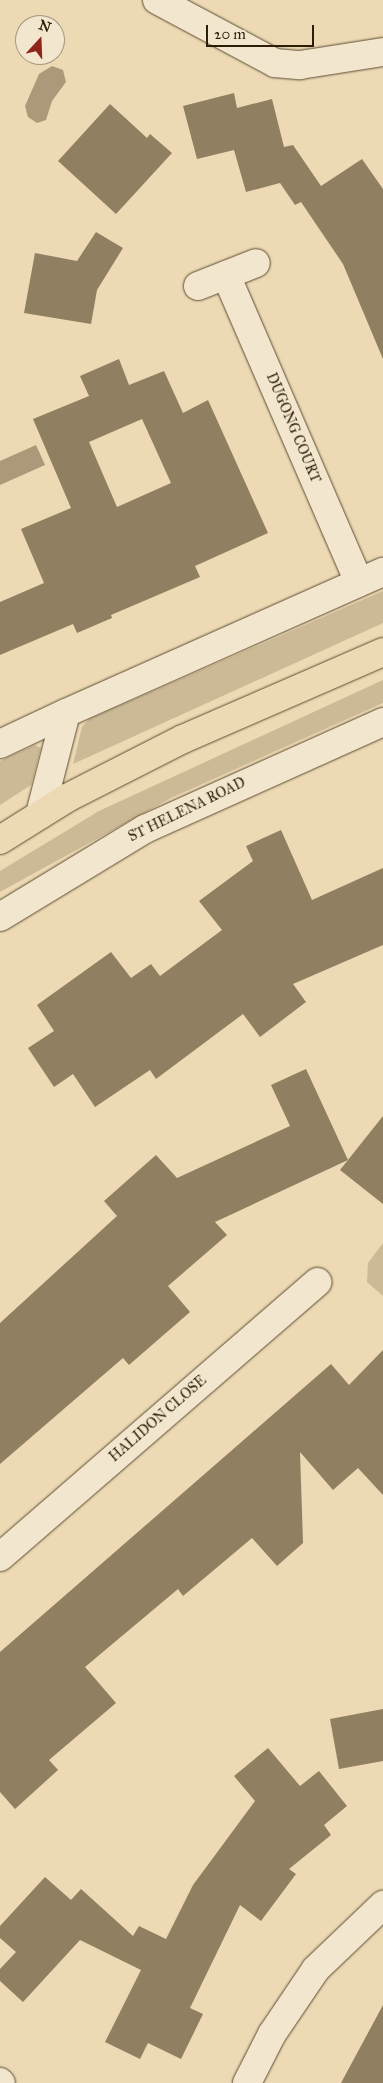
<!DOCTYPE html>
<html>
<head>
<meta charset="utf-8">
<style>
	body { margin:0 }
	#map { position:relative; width:383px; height:2083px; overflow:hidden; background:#edd9b4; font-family:"IM FELL Great Primer",serif }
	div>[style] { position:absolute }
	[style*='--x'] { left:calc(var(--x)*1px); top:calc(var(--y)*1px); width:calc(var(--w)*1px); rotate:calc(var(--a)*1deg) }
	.green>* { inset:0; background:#ccb996 }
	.water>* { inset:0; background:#ab9979 }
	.building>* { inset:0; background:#907f60 }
	.roads { filter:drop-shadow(0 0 1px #5c4c32) drop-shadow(0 0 1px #5c4c32) }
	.minor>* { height:28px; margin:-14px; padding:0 14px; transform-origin:14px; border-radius:14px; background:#f3e6ce }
	.major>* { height:28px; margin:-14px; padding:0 14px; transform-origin:14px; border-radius:14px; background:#edd9b4 }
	span { translate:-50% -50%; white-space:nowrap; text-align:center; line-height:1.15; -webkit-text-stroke:5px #f3e6ce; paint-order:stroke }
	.street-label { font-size:14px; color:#2c1d06 }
	.north { position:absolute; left:15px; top:15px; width:50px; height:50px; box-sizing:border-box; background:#f3e6ce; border:1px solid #a3967e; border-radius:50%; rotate:20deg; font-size:14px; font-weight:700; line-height:20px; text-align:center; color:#2c1d06 }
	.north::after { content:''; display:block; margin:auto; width:18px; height:22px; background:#8f2418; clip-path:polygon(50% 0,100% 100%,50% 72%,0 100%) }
	.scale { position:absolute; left:206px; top:25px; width:108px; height:22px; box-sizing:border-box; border:2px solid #2c1d06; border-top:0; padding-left:6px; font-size:15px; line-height:18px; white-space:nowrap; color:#2c1d06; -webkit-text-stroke:4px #f3e6ce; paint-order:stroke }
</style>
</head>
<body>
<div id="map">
	<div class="green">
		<i style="clip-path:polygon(383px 591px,383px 623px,73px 764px,82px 727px,89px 719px)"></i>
		<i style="clip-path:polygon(383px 680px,383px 703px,171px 798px,0 892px,0 871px,99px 811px)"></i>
		<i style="clip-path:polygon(35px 745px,41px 748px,31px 785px,0 805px,0 761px)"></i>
		<i style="clip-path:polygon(383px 1243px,383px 1296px,367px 1282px,368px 1263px)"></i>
	</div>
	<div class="water">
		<i style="clip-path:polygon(52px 66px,63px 70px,66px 82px,52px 101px,46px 120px,37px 123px,28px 117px,25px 106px,39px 74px)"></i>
		<i style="clip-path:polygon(36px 445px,45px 465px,0 485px,0 461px)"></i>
	</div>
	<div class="building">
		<i style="clip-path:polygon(234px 93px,237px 108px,272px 99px,284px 147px,293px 145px,321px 186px,362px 159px,383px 189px,383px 359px,343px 264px,301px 202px,295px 205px,280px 183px,246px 192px,234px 150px,197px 159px,183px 106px)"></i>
		<i style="clip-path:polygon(110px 104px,147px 138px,150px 134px,172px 153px,116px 214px,58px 161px)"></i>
		<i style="clip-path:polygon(96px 232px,123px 248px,97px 290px,91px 324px,24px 313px,35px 253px,77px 261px)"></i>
		<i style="clip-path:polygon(evenodd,119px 359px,129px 385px,164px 371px,183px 413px,208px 400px,268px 533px,195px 566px,200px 577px,111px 615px,112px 618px,77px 633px,73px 624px,0 655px,0 602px,44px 583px,21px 529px,71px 508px,33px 419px,89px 396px,80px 376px,119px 359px,142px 419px,171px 483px,117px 507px,89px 442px,142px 419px)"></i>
		<i style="clip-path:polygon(281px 830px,312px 900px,383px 868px,383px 945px,293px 984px,306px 1002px,260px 1037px,243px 1014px,156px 1079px,150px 1070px,95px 1107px,73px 1074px,54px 1087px,28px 1048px,54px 1031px,37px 1005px,111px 952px,131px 978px,151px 964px,160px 976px,222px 930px,199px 901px,253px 861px,246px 846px)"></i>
		<i style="clip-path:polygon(306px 1069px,348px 1160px,215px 1222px,227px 1235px,168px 1286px,190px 1312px,129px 1365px,123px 1358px,0 1464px,0 1323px,117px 1216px,104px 1201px,156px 1155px,177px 1178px,290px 1126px,271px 1085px)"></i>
		<i style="clip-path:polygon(383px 1116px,383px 1204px,340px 1170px)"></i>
		<i style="clip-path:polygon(383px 1350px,383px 1495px,358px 1468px,333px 1490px,300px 1452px,303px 1543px,277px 1566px,252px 1538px,183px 1596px,178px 1589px,85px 1667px,116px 1703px,49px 1760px,58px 1770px,15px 1809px,0 1792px,0 1652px,331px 1364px,349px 1385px)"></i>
		<i style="clip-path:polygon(383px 1709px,383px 1761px,339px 1769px,330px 1719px)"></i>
		<i style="clip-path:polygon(268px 1748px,300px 1786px,319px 1771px,347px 1806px,324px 1825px,331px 1835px,289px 1869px,296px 1874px,261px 1921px,240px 1905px,190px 2008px,203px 2014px,181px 2059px,148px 2043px,140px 2059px,105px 2042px,141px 1970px,80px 1940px,23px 2002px,0 1981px,0 1969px,16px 1952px,0 1938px,0 1926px,45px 1877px,71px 1900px,81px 1889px,133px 1936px,139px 1926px,166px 1939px,193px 1885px,255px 1801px,234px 1776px)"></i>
		<i style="clip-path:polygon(383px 2005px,383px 2083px,341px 2083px)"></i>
	</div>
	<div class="roads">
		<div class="minor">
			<i style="--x:157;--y:0;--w:134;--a:28.1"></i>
			<i style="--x:275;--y:63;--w:25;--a:5"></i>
			<i style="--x:300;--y:65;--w:84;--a:-8.9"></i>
			<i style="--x:226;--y:275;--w:335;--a:66.6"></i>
			<i style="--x:198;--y:286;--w:62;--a:-21.6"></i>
			<i style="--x:0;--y:744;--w:73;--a:-25.2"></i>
			<i style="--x:40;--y:814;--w:104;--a:-75.6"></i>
			<i style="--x:66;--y:713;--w:347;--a:-24"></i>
			<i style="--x:0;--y:917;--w:170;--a:-31.3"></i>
			<i style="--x:145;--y:829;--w:261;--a:-24.2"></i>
			<i style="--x:0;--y:1557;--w:420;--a:-40.9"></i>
			<i style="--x:0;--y:2082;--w:1;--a:45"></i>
			<i style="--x:247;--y:2083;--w:55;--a:-63"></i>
			<i style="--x:272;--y:2034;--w:78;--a:-55.9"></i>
			<i style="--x:316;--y:1969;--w:93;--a:-43.7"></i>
		</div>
		<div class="major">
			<i style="--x:0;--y:840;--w:79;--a:-32.1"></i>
			<i style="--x:67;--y:798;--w:130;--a:-27"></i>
			<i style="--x:183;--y:739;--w:218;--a:-23.5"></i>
		</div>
	</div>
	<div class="street-label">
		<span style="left:293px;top:428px;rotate:67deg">DUGONG COURT</span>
		<span style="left:187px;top:810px;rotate:-26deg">ST HELENA ROAD</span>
		<span style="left:158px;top:1419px;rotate:-41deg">HALIDON CLOSE</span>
	</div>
	<div class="north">N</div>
	<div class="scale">20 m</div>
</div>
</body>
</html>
